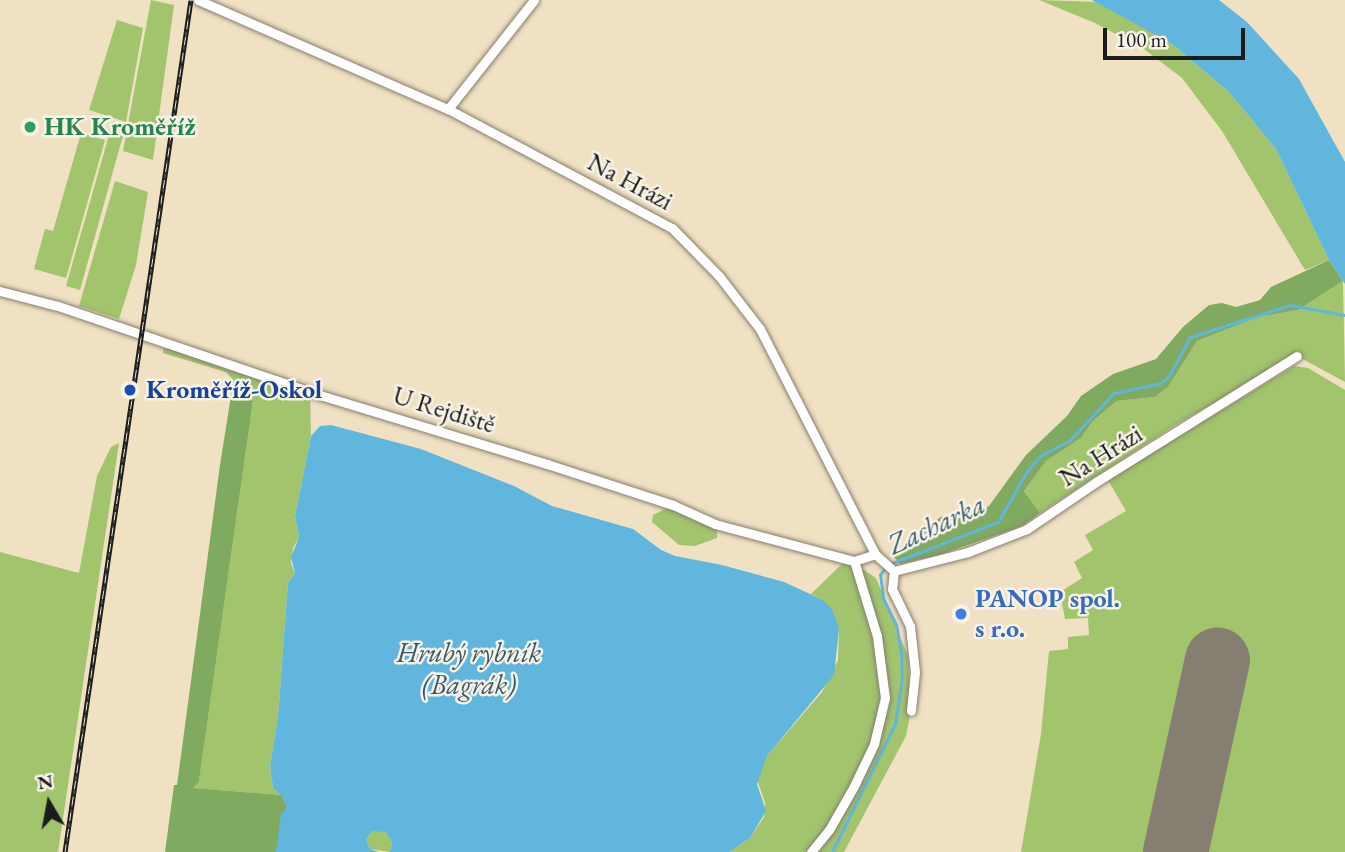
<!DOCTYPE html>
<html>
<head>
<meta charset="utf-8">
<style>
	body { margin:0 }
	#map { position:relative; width:1345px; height:852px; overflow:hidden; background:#f0e1c3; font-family:"EB Garamond",serif }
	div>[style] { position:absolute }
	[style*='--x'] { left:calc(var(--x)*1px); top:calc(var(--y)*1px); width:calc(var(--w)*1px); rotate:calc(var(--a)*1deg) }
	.green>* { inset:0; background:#a1c46d }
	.forest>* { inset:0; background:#80aa60 }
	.water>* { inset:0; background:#60b6dc }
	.stream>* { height:2.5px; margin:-1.25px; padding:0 1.25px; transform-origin:1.25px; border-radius:1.25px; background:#60b6dc }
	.runway>* { height:65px; margin:-32.5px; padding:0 32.5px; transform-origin:32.5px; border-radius:32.5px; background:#867e70 }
	.roads { filter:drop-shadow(0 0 2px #867e70) drop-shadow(0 0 2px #867e70) }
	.minor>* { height:9px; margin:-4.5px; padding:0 4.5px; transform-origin:4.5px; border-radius:4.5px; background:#fff }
	.rail>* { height:5px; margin-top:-2.5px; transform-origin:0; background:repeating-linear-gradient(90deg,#f7f3e8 0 8px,#1c1c1c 0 16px); box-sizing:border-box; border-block:2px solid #1c1c1c }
	.dots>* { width:19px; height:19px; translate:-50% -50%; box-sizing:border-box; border:4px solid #f7f3e8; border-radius:50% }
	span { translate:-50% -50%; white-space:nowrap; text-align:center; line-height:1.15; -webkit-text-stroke:5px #f7f3e8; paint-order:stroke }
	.leisure-label { font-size:26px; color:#27864d; font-weight:700 }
	.left { translate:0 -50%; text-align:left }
	.street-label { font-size:26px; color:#1c1c1c }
	.transit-label { font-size:26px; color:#164399; font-weight:700 }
	.shop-label { font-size:26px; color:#366cbe; font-weight:700 }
	.water-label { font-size:28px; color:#375a69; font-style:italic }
	.north { position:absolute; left:14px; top:768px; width:70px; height:70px; -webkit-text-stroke:5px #f7f3e8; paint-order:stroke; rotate:350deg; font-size:19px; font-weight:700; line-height:28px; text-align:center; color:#1c1c1c }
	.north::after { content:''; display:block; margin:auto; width:24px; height:32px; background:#1c1c1c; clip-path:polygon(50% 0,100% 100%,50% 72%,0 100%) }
	.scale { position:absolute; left:1103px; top:28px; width:142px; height:32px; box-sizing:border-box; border:4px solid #1c1c1c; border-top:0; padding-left:9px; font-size:21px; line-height:24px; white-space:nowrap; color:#1c1c1c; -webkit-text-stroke:5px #f7f3e8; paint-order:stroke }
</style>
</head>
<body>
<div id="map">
	<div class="green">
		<i style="clip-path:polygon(151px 0,174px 5px,153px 160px,123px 151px)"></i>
		<i style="clip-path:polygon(1039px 0,1098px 2px,1172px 44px,1229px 92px,1276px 149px,1329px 260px,1305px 270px,1222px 131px,1182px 78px,1144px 49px,1095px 23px)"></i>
		<i style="clip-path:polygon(117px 20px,143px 28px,126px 122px,89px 110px)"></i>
		<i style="clip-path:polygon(111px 128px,124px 132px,80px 290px,66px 286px)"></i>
		<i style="clip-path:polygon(81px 133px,105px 140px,66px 278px,34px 269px,45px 229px,53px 231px)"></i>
		<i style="clip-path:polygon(115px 181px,148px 192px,136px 265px,119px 319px,79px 306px)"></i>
		<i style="clip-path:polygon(1343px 281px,1345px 382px,1297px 356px,1175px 425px,1040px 513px,1024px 491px,1046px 461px,1081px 438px,1093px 421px,1117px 401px,1155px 397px,1168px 387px,1197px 341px,1258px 317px,1298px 310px)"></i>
		<i style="clip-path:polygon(179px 348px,310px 392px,311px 436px,295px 516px,299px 537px,293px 548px,291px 563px,295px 573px,288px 583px,278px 717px,270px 766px,273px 788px,282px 795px,192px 788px,199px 780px,253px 401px,241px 393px,231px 396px,233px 380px,226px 372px,163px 353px,163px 349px)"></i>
		<i style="clip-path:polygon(1294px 366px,1308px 368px,1345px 390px,1345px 852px,1199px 852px,1241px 662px,1198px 653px,1153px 852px,1021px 852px,1041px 734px,1049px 651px,1068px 649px,1068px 637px,1089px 635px,1088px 618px,1065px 619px,1060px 592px,1082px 578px,1074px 562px,1093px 550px,1085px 535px,1126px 511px,1108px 480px)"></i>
		<i style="clip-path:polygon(119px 443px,58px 852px,0 852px,0 552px,79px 573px,97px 476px,111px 447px)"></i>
		<i style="clip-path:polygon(673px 505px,717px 529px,717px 538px,695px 546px,679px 545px,652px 522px,653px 515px)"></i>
		<i style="clip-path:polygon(847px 559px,876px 578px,908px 656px,911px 711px,906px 736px,844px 852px,729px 852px,750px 838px,764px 817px,765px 803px,757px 779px,767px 756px,822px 692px,838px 660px,839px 629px,823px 600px,811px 594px)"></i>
		<i style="clip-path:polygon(373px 831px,386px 831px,392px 842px,390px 852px,370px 849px,366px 839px)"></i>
	</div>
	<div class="forest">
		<i style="clip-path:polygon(1329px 260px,1343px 281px,1298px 310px,1258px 317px,1197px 341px,1168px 387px,1155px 397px,1117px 401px,1093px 421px,1081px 438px,1046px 461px,1024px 491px,1040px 513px,1022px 526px,942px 554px,900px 564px,892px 555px,942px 516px,950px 519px,968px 516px,989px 506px,1026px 455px,1067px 416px,1081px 396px,1113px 374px,1156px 359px,1183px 327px,1209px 305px,1222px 303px,1236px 307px,1260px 300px,1271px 287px)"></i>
		<i style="clip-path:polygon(241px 393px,253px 401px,199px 781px,193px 788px,282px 795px,287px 807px,276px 852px,165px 852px,174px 785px,177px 785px,220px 465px,231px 396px)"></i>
	</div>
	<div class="water">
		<i style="clip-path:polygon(1092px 0,1219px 0,1247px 22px,1299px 79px,1345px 162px,1345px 284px,1329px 260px,1276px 149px,1229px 92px,1172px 44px)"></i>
		<i style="clip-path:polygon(331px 425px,421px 449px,514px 486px,552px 506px,633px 529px,661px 550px,675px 556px,722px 565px,784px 582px,823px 600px,832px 609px,839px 629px,834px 675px,767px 756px,757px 784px,766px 811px,750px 838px,729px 852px,390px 852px,392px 842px,386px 832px,373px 831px,366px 839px,370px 849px,379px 852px,276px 852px,281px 814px,287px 807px,282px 796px,273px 788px,270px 766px,278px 717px,288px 583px,295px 573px,291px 557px,299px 537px,295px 516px,311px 436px,320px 426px)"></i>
	</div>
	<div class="stream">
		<i style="--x:890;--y:564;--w:116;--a:-21.3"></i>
		<i style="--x:998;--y:522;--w:59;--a:-60.4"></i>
		<i style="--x:1027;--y:471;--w:20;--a:-49"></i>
		<i style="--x:1040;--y:456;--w:34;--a:-28"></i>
		<i style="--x:1070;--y:440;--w:64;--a:-46.9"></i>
		<i style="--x:1114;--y:393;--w:48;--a:-12"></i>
		<i style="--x:1161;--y:383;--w:11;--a:-41"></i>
		<i style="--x:1169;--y:376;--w:44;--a:-61.7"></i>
		<i style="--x:1190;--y:337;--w:105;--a:-17.7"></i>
		<i style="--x:1290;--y:305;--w:56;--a:10.3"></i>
		<i style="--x:832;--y:852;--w:143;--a:-63.8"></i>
		<i style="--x:895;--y:724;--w:46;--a:-81.2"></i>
		<i style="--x:902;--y:679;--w:27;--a:-92"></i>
		<i style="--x:901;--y:652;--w:27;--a:-100"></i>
		<i style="--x:896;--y:625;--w:30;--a:-116"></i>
		<i style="--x:883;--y:598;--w:23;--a:-97"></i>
		<i style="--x:880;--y:575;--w:9;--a:-54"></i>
	</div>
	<div class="runway">
		<i style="--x:1175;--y:852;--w:197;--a:-77.7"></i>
	</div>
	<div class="roads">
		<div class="minor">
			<i style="--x:198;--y:0;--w:273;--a:23.6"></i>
			<i style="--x:448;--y:109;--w:254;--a:28"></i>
			<i style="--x:672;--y:228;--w:67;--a:45.6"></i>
			<i style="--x:719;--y:276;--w:67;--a:52.3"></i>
			<i style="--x:760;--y:329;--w:253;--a:62.9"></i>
			<i style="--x:875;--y:554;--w:25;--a:42"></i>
			<i style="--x:448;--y:109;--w:139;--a:-51.7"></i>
			<i style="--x:0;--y:291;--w:60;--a:14.5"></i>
			<i style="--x:58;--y:306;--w:266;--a:18.8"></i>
			<i style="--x:310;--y:392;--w:248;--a:16.9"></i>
			<i style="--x:547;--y:464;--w:133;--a:18"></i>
			<i style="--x:673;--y:505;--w:46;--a:24.3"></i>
			<i style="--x:715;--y:524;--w:144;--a:14.9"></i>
			<i style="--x:854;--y:561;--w:22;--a:-18"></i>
			<i style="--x:894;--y:571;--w:76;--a:-14.4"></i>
			<i style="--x:968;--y:552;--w:63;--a:-21.3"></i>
			<i style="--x:1027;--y:529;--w:83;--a:-34.3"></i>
			<i style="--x:1096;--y:482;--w:237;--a:-32.1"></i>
			<i style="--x:894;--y:571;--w:18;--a:96"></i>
			<i style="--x:892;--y:589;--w:41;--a:64.1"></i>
			<i style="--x:910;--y:626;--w:46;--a:83.8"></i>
			<i style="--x:915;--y:672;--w:39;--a:96"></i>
			<i style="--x:811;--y:852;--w:28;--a:-51"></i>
			<i style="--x:829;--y:830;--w:51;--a:-60.4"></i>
			<i style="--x:854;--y:786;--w:47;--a:-64.5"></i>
			<i style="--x:874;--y:744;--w:47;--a:-76.6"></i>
			<i style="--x:885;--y:698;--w:63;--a:-97.4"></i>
			<i style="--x:877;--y:636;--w:78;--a:-107"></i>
		</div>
	</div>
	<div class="rail">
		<i style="--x:65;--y:852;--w:861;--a:-81.59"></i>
	</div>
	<div class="dots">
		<i style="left:30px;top:127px;background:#2e9e5b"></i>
		<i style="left:130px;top:390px;background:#1a4fb4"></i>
		<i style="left:961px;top:614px;background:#3f7fe0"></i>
	</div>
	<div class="leisure-label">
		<span class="left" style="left:44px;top:127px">HK Kroměříž</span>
	</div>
	<div class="street-label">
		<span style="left:630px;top:182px;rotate:28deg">Na Hrázi</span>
		<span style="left:444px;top:410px;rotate:17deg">U Rejdiště</span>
		<span style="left:1101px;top:456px;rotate:-32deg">Na Hrázi</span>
	</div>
	<div class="transit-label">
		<span class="left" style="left:146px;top:390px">Kroměříž-Oskol</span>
	</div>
	<div class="shop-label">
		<span class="left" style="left:975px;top:614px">PANOP spol.<br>s r.o.</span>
	</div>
	<div class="water-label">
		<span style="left:936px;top:524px;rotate:-25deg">Zacharka</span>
		<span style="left:469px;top:668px">Hrubý rybník<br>(Bagrák)</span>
	</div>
	<div class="north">N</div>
	<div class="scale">100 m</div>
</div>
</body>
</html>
